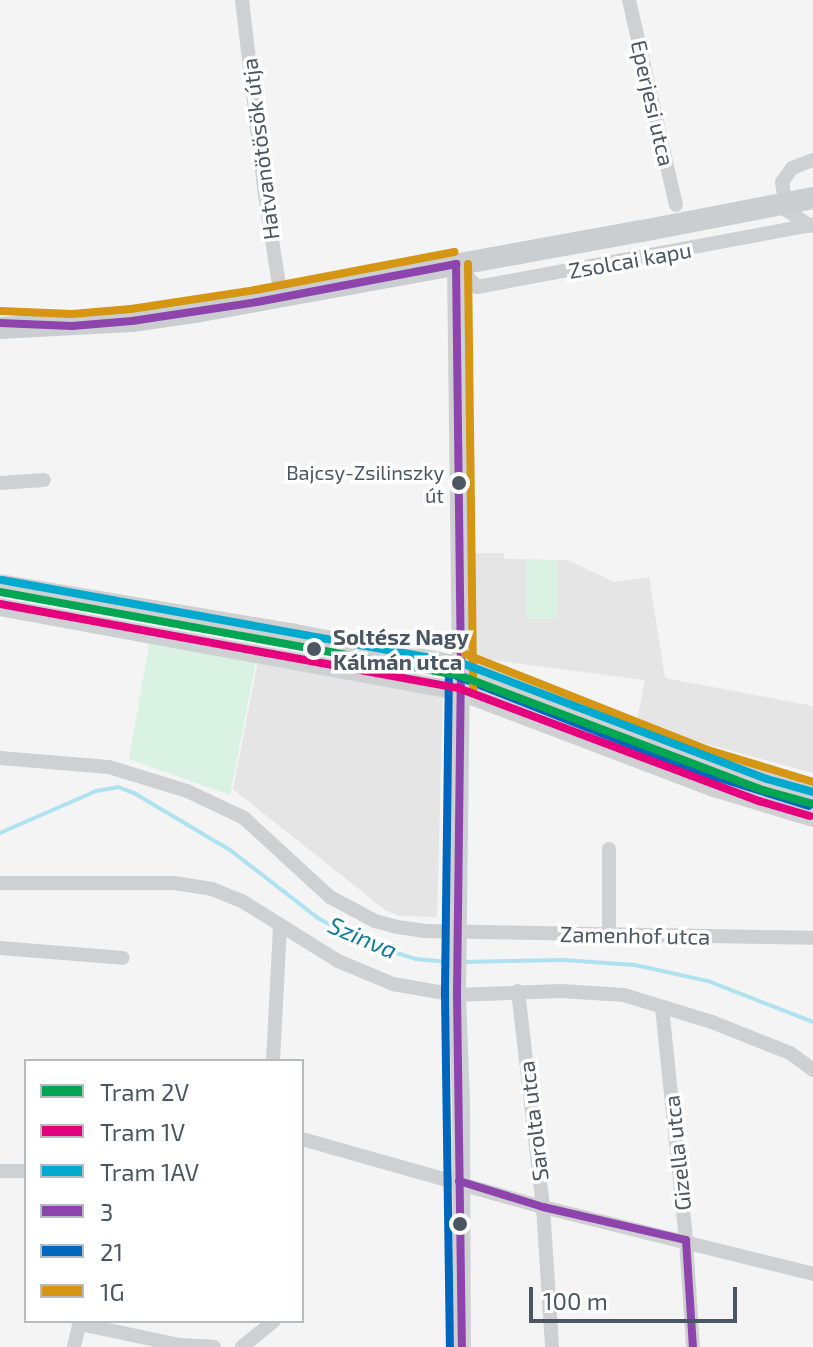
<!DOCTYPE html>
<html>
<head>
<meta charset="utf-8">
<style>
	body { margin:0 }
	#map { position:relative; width:813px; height:1347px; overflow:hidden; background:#f4f4f4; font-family:"Exo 2",sans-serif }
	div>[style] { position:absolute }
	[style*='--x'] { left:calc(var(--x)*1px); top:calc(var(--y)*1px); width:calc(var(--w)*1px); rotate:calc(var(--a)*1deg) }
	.education>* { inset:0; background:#e6e5e6 }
	.green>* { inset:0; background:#d9f2e3 }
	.stream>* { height:4px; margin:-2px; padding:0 2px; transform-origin:2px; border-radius:2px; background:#aee2f0 }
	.minor>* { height:14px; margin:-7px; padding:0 7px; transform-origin:7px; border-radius:7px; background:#ced0d2 }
	.tertiary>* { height:18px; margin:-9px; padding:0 9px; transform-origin:9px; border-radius:9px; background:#ced0d2 }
	.primary>* { height:22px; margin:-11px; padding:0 11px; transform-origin:11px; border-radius:11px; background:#caced1 }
	.primary-bridge>* { height:22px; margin:-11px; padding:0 11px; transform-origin:11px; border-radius:11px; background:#caced1 }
	.bus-1>* { height:8px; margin:-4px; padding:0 4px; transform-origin:4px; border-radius:4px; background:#8e44ad }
	.bus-2>* { height:8px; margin:-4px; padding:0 4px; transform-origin:4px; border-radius:4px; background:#0065bd }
	.bus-3>* { height:8px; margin:-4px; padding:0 4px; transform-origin:4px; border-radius:4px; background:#d49613 }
	.tram-1>* { height:8px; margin:-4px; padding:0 4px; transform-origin:4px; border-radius:4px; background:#00a651 }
	.tram-2>* { height:8px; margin:-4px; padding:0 4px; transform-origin:4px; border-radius:4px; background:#e5007d }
	.tram-3>* { height:8px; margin:-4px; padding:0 4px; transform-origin:4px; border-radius:4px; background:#00a9ce }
	.dots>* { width:22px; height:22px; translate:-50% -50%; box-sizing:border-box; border:4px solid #fff; border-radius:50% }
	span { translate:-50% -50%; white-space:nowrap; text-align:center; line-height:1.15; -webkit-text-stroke:7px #fff; paint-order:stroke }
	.bus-label { font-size:20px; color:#4a5661 }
	.right { translate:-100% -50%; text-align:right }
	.street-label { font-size:22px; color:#4a5661 }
	.stop-label { font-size:22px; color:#4a5661; font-weight:700 }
	.left { translate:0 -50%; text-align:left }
	.water-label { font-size:24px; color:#0c7c9b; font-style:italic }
	.legend { position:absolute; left:24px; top:1059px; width:280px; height:264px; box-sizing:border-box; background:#fff; border:2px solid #b7bbc0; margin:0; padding:10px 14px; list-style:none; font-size:24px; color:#4a5661 }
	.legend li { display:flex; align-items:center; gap:16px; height:40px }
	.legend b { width:40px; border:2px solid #b7bbc0 }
	.scale { position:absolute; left:529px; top:1287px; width:208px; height:36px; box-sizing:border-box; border:4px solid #4a5661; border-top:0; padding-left:10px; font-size:24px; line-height:28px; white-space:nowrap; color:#4a5661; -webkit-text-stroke:6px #fff; paint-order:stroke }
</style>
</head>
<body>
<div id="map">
	<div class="education">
		<i style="clip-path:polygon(475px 553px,504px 553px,504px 559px,568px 560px,614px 582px,649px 577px,665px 678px,813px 706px,813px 773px,636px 725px,645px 680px,482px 659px,475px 651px)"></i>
		<i style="clip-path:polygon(259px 656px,443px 693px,437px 917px,399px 916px,385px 910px,233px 789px)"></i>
	</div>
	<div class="green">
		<i style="clip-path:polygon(526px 560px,557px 560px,557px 619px,526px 619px)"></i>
		<i style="clip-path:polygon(150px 639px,257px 656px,230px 795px,129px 759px)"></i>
	</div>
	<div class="stream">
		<i style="--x:0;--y:833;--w:105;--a:-23.6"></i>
		<i style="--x:96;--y:791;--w:22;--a:-10"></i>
		<i style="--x:118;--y:787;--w:17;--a:21"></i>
		<i style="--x:134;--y:793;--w:112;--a:30.7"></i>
		<i style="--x:230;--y:850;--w:111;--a:37.7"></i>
		<i style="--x:318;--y:918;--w:46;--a:29.9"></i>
		<i style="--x:358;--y:941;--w:61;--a:17.2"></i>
		<i style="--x:416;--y:959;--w:36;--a:5"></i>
		<i style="--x:464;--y:962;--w:99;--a:-1.2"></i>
		<i style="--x:563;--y:960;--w:72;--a:4"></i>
		<i style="--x:635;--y:965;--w:75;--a:12.4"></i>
		<i style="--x:708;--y:981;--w:113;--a:21.3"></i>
	</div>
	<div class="minor">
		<i style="--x:242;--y:0;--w:196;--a:83.3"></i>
		<i style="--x:265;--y:195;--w:103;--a:81.1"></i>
		<i style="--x:629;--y:0;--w:210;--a:77.1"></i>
		<i style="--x:810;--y:226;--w:29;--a:-146"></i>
		<i style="--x:786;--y:210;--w:28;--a:-98"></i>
		<i style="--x:782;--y:182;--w:17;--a:-54"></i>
		<i style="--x:792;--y:168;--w:22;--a:-21"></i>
		<i style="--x:456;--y:264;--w:31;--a:48"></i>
		<i style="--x:477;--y:287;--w:342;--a:-10.5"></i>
		<i style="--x:0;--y:483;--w:44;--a:-3.9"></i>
		<i style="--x:0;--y:758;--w:109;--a:4.7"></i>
		<i style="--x:109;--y:767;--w:82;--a:17.1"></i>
		<i style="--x:187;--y:791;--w:63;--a:25.3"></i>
		<i style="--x:244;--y:818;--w:117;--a:42.6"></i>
		<i style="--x:330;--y:897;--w:51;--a:28.1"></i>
		<i style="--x:375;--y:921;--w:23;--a:15"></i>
		<i style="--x:397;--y:927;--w:27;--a:8"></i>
		<i style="--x:424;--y:931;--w:389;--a:1"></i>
		<i style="--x:609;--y:849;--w:85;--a:90"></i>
		<i style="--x:0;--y:883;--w:174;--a:0"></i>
		<i style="--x:174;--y:883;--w:38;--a:9"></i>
		<i style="--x:212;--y:889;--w:32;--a:22"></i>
		<i style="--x:242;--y:901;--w:113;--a:32"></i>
		<i style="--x:338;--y:961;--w:60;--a:22.7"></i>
		<i style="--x:393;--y:984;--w:65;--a:9.8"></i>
		<i style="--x:457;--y:995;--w:104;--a:-2.2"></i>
		<i style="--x:561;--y:991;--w:63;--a:3.6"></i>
		<i style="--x:624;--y:995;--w:92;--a:17.1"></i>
		<i style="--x:712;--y:1022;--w:84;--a:21.7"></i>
		<i style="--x:790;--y:1053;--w:29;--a:36"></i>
		<i style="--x:0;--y:948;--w:123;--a:4.6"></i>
		<i style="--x:518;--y:991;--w:217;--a:83.4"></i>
		<i style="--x:543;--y:1207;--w:140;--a:86.3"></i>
		<i style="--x:662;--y:1007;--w:234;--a:84.1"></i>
		<i style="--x:686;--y:1240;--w:107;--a:86.3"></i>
		<i style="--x:273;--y:1061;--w:134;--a:-87"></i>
		<i style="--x:302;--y:1139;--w:250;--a:15.8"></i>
		<i style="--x:543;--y:1207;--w:278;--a:13.9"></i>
		<i style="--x:0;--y:1171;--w:26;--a:0"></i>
		<i style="--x:80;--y:1324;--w:102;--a:11.9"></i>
		<i style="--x:180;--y:1345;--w:34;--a:3"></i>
		<i style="--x:74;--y:1347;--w:27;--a:-77"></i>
		<i style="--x:242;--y:1347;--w:41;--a:-39.1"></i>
	</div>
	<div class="tertiary">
		<i style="--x:456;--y:264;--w:401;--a:89.3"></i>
		<i style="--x:461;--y:665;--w:330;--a:90.7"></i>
		<i style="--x:457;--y:995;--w:107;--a:87.9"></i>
		<i style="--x:461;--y:1102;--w:245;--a:89.8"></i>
		<i style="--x:0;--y:583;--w:295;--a:9.6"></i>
		<i style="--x:291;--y:632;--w:173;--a:11"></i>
		<i style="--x:461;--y:665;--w:261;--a:21.6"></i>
		<i style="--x:704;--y:761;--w:114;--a:17.3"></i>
		<i style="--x:0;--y:607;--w:469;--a:10.4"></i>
		<i style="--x:461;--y:692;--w:274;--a:20.8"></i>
		<i style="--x:717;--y:789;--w:100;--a:16.8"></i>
	</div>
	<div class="primary">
		<i style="--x:0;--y:328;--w:132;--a:-3"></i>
		<i style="--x:132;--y:321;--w:70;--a:-8.2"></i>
		<i style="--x:201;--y:311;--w:448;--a:-10.3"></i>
	</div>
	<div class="primary-bridge">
		<i style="--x:642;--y:231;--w:174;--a:-10.9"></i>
	</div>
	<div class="bus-1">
		<i style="--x:456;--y:264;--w:401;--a:89.3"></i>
		<i style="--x:461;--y:665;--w:330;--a:90.7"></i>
		<i style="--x:457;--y:995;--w:352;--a:89.2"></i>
		<i style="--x:0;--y:323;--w:72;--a:2.4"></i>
		<i style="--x:72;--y:326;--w:60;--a:-4.8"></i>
		<i style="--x:132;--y:321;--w:126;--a:-8.6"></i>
		<i style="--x:257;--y:302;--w:203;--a:-10.8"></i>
		<i style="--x:459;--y:1181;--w:88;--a:17.2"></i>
		<i style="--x:543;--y:1207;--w:147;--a:13"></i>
		<i style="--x:686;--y:1240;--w:107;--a:86.3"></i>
	</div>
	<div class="bus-2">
		<i style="--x:449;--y:665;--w:330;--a:90.7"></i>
		<i style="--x:445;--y:995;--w:352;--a:89.2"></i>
		<i style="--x:457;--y:676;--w:261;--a:21.6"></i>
		<i style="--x:700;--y:772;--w:114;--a:17.3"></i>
	</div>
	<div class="bus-3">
		<i style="--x:468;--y:264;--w:428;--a:89.3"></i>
		<i style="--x:0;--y:311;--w:72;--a:2.4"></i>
		<i style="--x:72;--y:314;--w:59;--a:-4.8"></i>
		<i style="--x:131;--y:309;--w:125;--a:-8.7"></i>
		<i style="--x:255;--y:290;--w:203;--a:-10.8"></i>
		<i style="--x:465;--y:654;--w:261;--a:21.6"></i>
		<i style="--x:708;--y:750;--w:110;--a:16.9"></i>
	</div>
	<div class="tram-1">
		<i style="--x:0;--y:592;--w:469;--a:10.3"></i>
		<i style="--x:461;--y:676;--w:323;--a:20.7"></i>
		<i style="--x:763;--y:790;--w:52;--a:15.6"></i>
	</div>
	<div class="tram-2">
		<i style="--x:0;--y:604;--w:466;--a:10.4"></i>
		<i style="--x:458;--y:688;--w:322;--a:20.6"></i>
		<i style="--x:759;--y:801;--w:53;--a:16.4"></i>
	</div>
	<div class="tram-3">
		<i style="--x:2;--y:580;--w:470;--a:10.3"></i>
		<i style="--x:464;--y:664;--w:324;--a:20.8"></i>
		<i style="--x:767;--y:779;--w:48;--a:15.8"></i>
	</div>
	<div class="dots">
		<i style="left:459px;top:483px;background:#4a5661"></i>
		<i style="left:314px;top:649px;background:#4a5661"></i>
		<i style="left:460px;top:1224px;background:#4a5661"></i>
	</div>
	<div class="bus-label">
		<span class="right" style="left:444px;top:484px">Bajcsy-Zsilinszky<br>út</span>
	</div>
	<div class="street-label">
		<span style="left:653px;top:103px;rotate:77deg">Eperjesi utca</span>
		<span style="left:260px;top:149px;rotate:-97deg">Hatvanötösök útja</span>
		<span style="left:630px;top:260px;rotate:-10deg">Zsolcai kapu</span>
		<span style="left:635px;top:935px;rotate:1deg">Zamenhof utca</span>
		<span style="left:533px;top:1121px;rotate:-97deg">Sarolta utca</span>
		<span style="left:677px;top:1153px;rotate:-96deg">Gizella utca</span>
	</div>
	<div class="stop-label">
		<span class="left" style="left:333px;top:649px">Soltész Nagy<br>Kálmán utca</span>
	</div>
	<div class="water-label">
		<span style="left:363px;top:937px;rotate:23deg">Szinva</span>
	</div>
	<ul class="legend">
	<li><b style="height:10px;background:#00a651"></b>Tram 2V</li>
	<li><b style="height:10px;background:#e5007d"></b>Tram 1V</li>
	<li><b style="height:10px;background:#00a9ce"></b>Tram 1AV</li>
	<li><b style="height:10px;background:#8e44ad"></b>3</li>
	<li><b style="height:10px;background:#0065bd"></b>21</li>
	<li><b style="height:10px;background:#d49613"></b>1G</li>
	</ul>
	<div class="scale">100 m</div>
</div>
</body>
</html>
